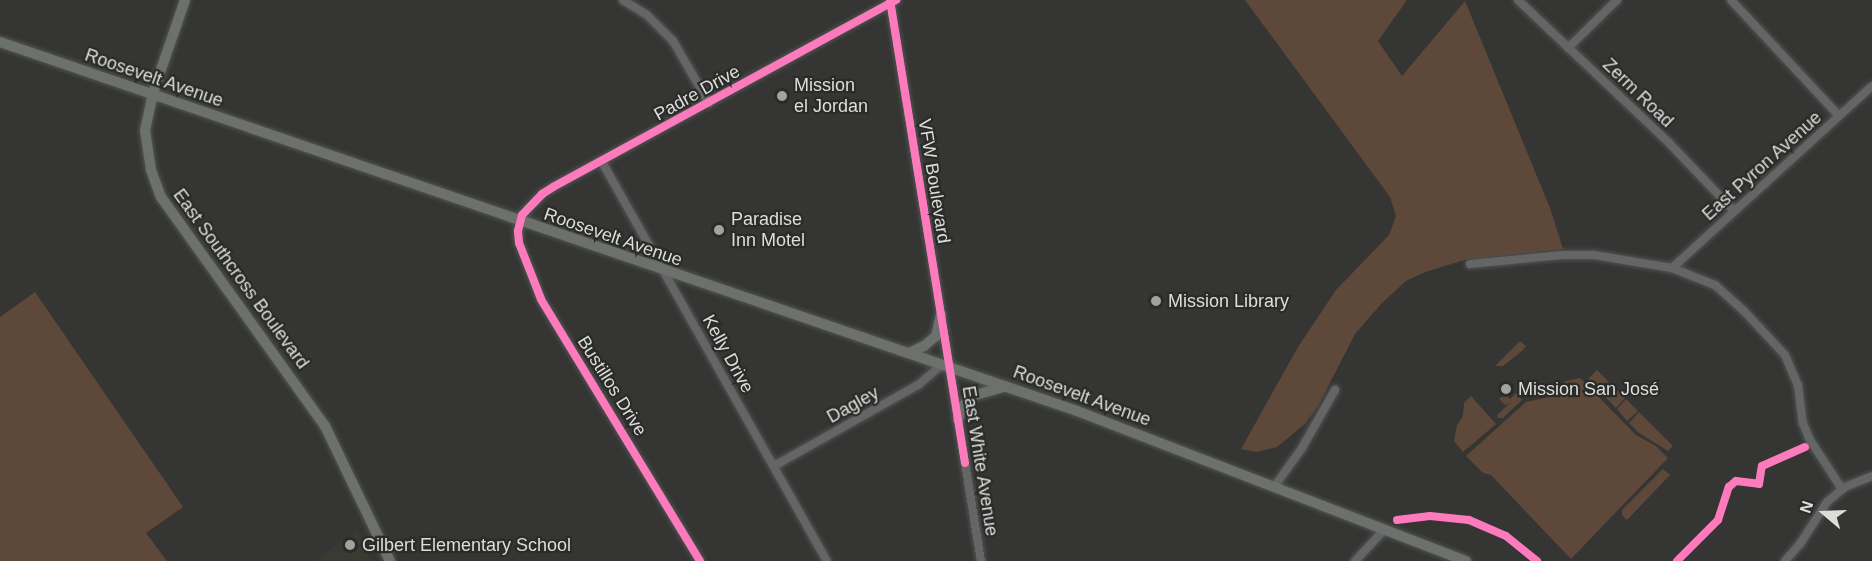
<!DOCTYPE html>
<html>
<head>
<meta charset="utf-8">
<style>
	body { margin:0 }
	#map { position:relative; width:1872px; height:561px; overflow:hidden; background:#353534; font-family:Arial,sans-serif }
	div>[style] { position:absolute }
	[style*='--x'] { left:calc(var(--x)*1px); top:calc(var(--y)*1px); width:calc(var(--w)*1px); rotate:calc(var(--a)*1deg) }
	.built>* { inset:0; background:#393b33 }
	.green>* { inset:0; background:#5e483a }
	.roads { filter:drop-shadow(0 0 2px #535352) drop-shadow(0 0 2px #535352) }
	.minor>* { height:8px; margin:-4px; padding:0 4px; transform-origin:4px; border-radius:4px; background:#636664 }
	.major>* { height:10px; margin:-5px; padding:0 5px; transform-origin:5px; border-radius:5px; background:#6c716d }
	.cycleway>* { height:8px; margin:-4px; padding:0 4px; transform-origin:4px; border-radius:4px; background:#fd7abc }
	.dots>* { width:16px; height:16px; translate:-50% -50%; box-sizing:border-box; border:3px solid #2b2c29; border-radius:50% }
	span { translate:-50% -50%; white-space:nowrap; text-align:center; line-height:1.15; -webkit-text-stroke:4.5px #2b2c29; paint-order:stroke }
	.street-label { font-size:18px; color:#dddedc }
	.poi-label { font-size:18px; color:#dddedc }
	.left { translate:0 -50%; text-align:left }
	.north { position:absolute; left:1794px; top:483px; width:60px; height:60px; -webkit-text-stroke:4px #2b2c29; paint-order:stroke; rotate:289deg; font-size:16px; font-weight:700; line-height:24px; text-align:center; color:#dddedc }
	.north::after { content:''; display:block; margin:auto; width:21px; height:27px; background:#dddedc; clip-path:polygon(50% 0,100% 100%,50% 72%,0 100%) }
</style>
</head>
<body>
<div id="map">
	<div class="built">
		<i style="clip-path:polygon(357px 530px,371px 561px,315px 561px)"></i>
	</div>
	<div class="green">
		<i style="clip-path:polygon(1245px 0,1407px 0,1378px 41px,1402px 76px,1465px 1px,1550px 208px,1563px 249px,1468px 259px,1425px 272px,1406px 281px,1382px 303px,1355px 334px,1318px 406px,1305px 424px,1277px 447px,1256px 452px,1241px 449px,1298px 347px,1336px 290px,1389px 235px,1396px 216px,1390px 197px)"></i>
		<i style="clip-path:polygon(35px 292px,183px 507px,146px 533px,167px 561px,0 561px,0 317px)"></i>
		<i style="clip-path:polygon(1520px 341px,1526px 346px,1522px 351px,1503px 366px,1495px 366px)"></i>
		<i style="clip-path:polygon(1597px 370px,1625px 398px,1616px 408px,1588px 379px)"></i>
		<i style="clip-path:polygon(1580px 378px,1636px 435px,1656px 446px,1668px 458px,1571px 559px,1491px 475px,1483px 473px,1466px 456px,1526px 402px,1549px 397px,1566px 381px)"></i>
		<i style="clip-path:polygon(1516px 393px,1522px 400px,1503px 418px,1498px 418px,1497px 415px,1510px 403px,1505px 405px,1499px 399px,1505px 394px,1510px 399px)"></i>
		<i style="clip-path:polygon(1471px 396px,1496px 424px,1463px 452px,1454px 441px,1457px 425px,1463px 416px,1464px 403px)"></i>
		<i style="clip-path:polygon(1626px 399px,1638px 411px,1627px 421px,1617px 409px)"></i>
		<i style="clip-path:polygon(1639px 412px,1673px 446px,1668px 451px,1639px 433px,1629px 423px)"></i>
		<i style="clip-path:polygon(1663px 469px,1670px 475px,1627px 520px,1622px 515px,1622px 510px)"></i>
	</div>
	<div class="roads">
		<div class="minor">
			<i style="--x:623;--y:0;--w:28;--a:32"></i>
			<i style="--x:647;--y:15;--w:37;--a:45"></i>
			<i style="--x:673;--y:41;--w:72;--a:59.9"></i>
			<i style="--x:890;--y:0;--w:568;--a:80.79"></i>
			<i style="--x:1518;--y:0;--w:208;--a:43.4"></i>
			<i style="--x:1669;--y:143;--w:94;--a:46.3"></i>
			<i style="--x:1731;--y:0;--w:158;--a:47"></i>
			<i style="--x:1568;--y:48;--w:69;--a:-44.4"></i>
			<i style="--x:602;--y:162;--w:458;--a:60.6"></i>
			<i style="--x:1470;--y:264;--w:92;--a:-5.6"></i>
			<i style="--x:1562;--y:255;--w:32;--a:0"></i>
			<i style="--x:1594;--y:255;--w:79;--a:9.5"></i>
			<i style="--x:1672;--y:268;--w:46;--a:21.6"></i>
			<i style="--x:1715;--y:285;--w:39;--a:42"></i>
			<i style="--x:1744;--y:311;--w:60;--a:47"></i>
			<i style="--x:1785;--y:355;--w:33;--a:67"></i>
			<i style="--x:1798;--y:385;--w:38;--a:83"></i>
			<i style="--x:1803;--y:423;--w:18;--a:68"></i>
			<i style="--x:1810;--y:440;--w:59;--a:56.9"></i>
			<i style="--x:1672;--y:268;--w:270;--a:-42.3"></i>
			<i style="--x:774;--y:466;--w:165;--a:-29.4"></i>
			<i style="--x:918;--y:385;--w:33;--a:-40"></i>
			<i style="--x:1274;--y:487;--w:48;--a:-54.3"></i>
			<i style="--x:1302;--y:448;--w:67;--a:-60.4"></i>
			<i style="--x:700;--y:561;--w:306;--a:-121.3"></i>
			<i style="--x:541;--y:299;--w:60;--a:-111.4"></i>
			<i style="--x:519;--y:243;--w:12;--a:-95"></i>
			<i style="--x:518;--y:231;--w:16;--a:-76"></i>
			<i style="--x:522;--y:215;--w:29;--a:-46"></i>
			<i style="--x:542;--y:194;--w:13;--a:-32"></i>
			<i style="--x:553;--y:187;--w:391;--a:-28.6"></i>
			<i style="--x:1355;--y:561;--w:42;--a:-46.9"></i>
			<i style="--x:1785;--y:561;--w:23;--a:-49"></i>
			<i style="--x:1800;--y:544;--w:50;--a:-57.3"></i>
			<i style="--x:1827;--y:502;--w:23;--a:-40"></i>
			<i style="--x:1845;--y:487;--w:29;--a:-22"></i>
		</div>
		<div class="major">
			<i style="--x:185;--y:0;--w:98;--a:109"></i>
			<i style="--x:153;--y:93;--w:38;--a:102"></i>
			<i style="--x:145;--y:130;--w:40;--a:81.5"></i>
			<i style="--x:151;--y:170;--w:29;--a:70"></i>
			<i style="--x:161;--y:197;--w:282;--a:54.4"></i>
			<i style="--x:325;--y:426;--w:150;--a:64.3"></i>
			<i style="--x:0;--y:42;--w:1138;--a:18.91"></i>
			<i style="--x:1077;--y:411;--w:417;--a:21.1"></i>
			<i style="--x:909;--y:353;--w:17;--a:-25"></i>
			<i style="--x:924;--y:346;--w:16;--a:-40"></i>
			<i style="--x:936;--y:336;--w:22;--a:-77"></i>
			<i style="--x:958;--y:420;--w:14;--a:-73"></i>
			<i style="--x:962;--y:407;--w:15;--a:-48"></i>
			<i style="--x:972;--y:396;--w:35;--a:-16"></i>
		</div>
	</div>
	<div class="cycleway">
		<i style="--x:890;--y:0;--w:469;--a:80.8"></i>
		<i style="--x:1397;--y:520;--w:33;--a:-7"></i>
		<i style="--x:1430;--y:516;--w:39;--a:6"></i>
		<i style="--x:1469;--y:520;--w:40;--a:23.4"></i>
		<i style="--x:1506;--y:536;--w:40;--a:39"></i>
		<i style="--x:700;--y:561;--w:306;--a:-121.3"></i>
		<i style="--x:541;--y:299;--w:60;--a:-111.4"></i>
		<i style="--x:519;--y:243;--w:12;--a:-95"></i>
		<i style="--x:518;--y:231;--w:16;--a:-76"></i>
		<i style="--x:522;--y:215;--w:29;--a:-46"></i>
		<i style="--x:542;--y:194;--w:13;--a:-32"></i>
		<i style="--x:553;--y:187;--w:391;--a:-28.6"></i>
		<i style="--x:1677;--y:561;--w:58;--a:-45"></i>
		<i style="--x:1718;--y:520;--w:35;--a:-72"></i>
		<i style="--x:1729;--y:487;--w:9;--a:-41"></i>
		<i style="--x:1736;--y:481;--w:23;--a:7"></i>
		<i style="--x:1759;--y:484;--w:18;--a:-81"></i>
		<i style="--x:1762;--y:466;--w:47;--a:-23.8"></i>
	</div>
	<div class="dots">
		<i style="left:782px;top:96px;background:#a2a3a1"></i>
		<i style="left:719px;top:230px;background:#a2a3a1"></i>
		<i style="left:1156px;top:301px;background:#a2a3a1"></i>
		<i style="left:1506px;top:389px;background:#a2a3a1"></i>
		<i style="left:350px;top:545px;background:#a2a3a1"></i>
	</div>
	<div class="street-label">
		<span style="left:154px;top:78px;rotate:19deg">Roosevelt Avenue</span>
		<span style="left:697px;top:93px;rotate:-29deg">Padre Drive</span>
		<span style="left:1638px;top:93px;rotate:44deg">Zerm Road</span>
		<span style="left:1762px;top:166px;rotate:-42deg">East Pyron Avenue</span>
		<span style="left:934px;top:181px;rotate:81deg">VFW Boulevard</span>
		<span style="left:613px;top:237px;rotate:19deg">Roosevelt Avenue</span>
		<span style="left:241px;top:279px;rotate:54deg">East Southcross Boulevard</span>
		<span style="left:728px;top:354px;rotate:61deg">Kelly Drive</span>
		<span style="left:612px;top:386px;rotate:58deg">Bustillos Drive</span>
		<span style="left:1082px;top:396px;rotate:20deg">Roosevelt Avenue</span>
		<span style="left:853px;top:405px;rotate:-29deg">Dagley</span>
		<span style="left:980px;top:461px;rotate:81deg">East White Avenue</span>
	</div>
	<div class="poi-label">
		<span class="left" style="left:794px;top:96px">Mission<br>el Jordan</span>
		<span class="left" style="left:731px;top:230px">Paradise<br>Inn Motel</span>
		<span class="left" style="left:1168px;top:301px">Mission Library</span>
		<span class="left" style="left:1518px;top:389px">Mission San José</span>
		<span class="left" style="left:362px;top:545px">Gilbert Elementary School</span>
	</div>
	<div class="north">N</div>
</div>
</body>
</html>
